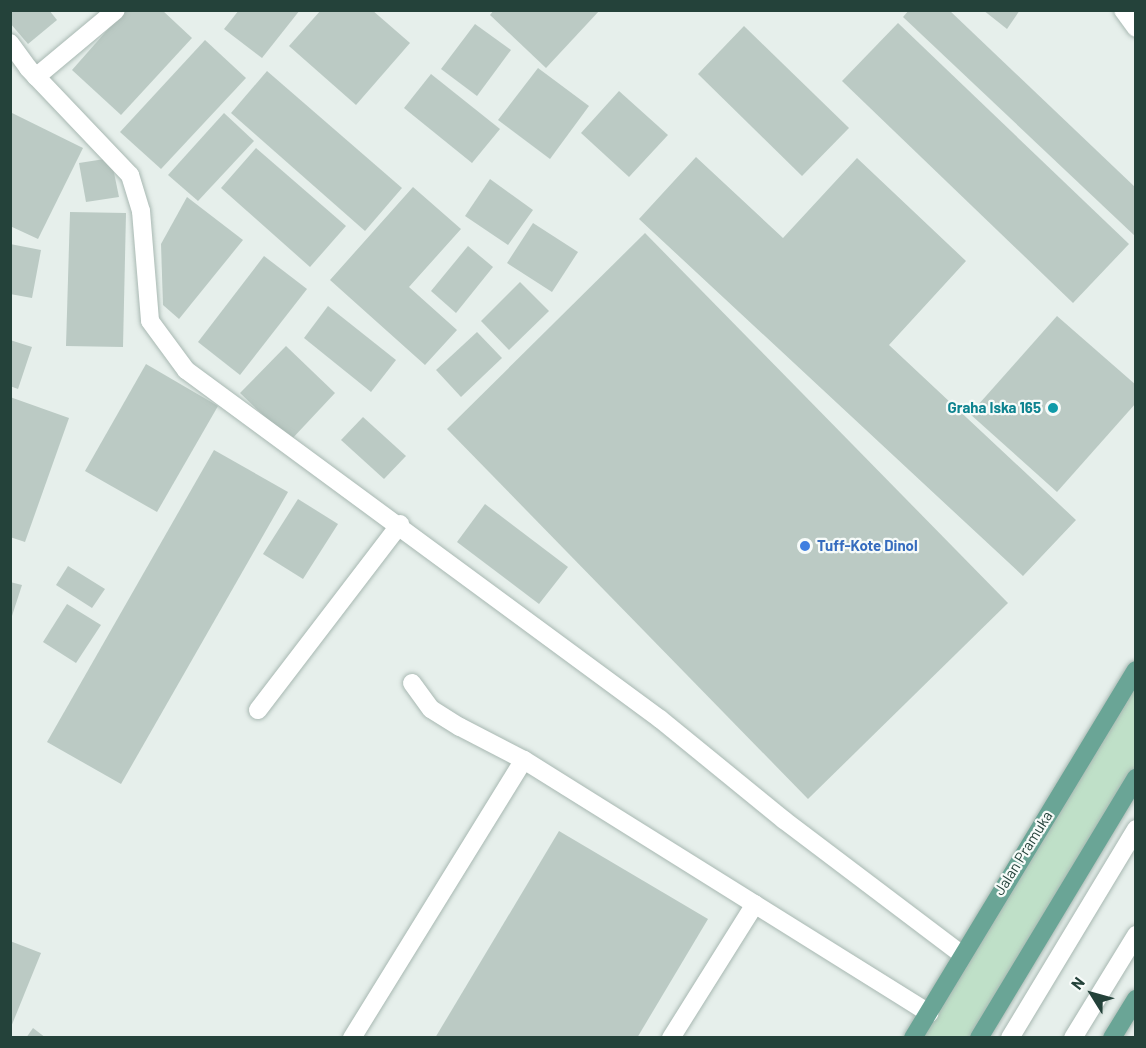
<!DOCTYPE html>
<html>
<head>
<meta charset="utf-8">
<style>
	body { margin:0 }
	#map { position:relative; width:1146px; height:1048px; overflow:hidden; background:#e6efeb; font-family:Barlow,sans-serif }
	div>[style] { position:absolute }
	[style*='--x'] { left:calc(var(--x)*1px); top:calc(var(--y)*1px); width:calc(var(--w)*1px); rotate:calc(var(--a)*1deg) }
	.green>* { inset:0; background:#bfe0c8 }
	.building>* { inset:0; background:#bbcac4 }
	.roads { filter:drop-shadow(0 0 2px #a8b8b2) drop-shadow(0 0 2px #a8b8b2) }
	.minor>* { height:18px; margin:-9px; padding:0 9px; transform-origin:9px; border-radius:9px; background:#fff }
	.major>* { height:18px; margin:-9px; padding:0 9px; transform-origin:9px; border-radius:9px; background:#6aa596 }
	.dots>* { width:16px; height:16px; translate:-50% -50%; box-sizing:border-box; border:3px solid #f7fbf9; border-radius:50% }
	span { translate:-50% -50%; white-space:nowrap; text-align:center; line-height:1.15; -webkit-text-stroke:4.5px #f7fbf9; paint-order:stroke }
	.culture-label { font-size:15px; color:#0d838f; font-weight:700 }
	.right { translate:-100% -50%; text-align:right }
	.shop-label { font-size:15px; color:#366cbe; font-weight:700 }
	.left { translate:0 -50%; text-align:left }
	.street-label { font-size:15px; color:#24423a }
	.frame { position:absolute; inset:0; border:12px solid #24423a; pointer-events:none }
	.north { position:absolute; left:1062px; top:964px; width:60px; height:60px; -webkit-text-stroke:4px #f7fbf9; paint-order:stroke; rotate:307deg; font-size:16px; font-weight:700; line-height:24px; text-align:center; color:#24423a }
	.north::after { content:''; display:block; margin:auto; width:21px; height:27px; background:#24423a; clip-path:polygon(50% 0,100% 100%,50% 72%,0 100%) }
</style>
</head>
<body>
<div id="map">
	<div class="green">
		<i style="clip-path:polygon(1135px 670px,1135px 777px,977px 1037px,913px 1038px)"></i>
	</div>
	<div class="building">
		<i style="clip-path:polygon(10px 10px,49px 10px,57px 20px,28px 44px,10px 23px)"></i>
		<i style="clip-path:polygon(125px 10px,162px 10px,192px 38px,121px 115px,72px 70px)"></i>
		<i style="clip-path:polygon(239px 10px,300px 10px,262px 58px,224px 29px)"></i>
		<i style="clip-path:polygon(321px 10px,372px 10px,410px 43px,356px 105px,289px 46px)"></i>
		<i style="clip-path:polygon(494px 10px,600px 10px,546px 68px,490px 15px)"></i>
		<i style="clip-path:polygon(909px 10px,949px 10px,1136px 188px,1136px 237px,903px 17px)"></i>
		<i style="clip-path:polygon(983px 10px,1020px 10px,1007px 29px)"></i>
		<i style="clip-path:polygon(898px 23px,1129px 244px,1073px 303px,842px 81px)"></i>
		<i style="clip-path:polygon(475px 24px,511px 50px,477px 96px,441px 69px)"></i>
		<i style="clip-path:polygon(744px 26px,849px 128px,802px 176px,698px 74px)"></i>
		<i style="clip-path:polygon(205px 40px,246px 78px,161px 169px,120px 132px)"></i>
		<i style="clip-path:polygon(538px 68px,589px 106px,550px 159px,498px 120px)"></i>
		<i style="clip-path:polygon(267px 71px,402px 188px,365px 231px,231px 113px)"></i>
		<i style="clip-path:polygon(431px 74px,500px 129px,472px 163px,404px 108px)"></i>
		<i style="clip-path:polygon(619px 91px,668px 135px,629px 177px,581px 133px)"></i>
		<i style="clip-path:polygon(10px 112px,83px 148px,38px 239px,10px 226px)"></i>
		<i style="clip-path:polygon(224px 113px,254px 141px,198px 201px,168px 175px)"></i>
		<i style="clip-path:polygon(256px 148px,346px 226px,310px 267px,221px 188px)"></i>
		<i style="clip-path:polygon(696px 157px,783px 238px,857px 158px,966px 261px,889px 345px,1076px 520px,1023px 576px,639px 219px)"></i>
		<i style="clip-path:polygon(111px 158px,119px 197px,86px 202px,79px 163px)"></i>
		<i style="clip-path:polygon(490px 179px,533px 210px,508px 245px,465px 216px)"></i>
		<i style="clip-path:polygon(413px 187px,461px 229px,409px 287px,457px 330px,425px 365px,330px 280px)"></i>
		<i style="clip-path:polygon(187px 197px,243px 240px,179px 319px,163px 305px,161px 244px)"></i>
		<i style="clip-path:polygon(70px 212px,126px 213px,123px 347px,66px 346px)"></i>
		<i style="clip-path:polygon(533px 223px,578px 252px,552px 292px,507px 263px)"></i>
		<i style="clip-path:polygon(645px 233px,1008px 603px,808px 799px,447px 429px)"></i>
		<i style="clip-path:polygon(10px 244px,41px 250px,32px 298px,10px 294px)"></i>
		<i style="clip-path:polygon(468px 246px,493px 267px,456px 313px,431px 291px)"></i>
		<i style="clip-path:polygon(264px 256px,307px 289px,240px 375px,198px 342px)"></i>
		<i style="clip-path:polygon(520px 282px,549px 311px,509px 350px,481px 321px)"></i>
		<i style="clip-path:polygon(328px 306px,396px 360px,371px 392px,304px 338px)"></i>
		<i style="clip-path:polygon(1057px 316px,1136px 385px,1136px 403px,1057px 492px,970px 414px)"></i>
		<i style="clip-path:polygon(477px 332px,502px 358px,461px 397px,436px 370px)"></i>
		<i style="clip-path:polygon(10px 340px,32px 347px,18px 389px,10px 386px)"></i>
		<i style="clip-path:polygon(286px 346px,335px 393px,290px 441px,240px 393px)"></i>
		<i style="clip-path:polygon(146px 364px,218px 406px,157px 512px,85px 471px)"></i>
		<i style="clip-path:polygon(10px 397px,69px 418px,25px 542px,10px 537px)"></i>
		<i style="clip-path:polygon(363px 417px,406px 456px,384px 479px,341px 440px)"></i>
		<i style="clip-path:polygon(214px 450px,288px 492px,121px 784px,47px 742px)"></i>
		<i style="clip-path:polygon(298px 499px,338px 524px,303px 579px,263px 554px)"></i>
		<i style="clip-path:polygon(485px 504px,568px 567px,539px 604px,457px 542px)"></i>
		<i style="clip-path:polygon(68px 566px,105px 589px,92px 608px,56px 585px)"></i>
		<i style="clip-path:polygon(10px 582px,22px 585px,11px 619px,10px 619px)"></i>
		<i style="clip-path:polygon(67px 604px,101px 625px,76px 663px,43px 642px)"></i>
		<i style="clip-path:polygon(559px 831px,708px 919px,637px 1038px,435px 1038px)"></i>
		<i style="clip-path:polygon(10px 941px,41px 953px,11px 1027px,10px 1027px)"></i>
		<i style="clip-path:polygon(33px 1028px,46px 1038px,26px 1038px)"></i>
	</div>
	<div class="roads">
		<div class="minor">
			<i style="--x:1123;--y:10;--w:22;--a:54"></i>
			<i style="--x:10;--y:43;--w:31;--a:54"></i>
			<i style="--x:28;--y:68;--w:148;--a:46.4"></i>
			<i style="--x:130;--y:175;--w:38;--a:73"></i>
			<i style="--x:141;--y:211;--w:110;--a:85.3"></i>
			<i style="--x:150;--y:321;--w:61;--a:53.7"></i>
			<i style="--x:186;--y:370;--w:589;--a:36.36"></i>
			<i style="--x:660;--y:719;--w:160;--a:39.2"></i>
			<i style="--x:784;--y:820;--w:222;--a:37.1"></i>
			<i style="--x:36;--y:77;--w:104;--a:-39.9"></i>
			<i style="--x:412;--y:683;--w:32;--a:54"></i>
			<i style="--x:431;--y:709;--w:34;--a:32"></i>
			<i style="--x:460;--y:727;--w:72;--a:27.3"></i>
			<i style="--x:524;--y:760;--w:478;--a:32"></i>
			<i style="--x:258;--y:710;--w:234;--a:-52.6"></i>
			<i style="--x:352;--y:1038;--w:327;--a:-58.3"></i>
			<i style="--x:671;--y:1038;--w:158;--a:-57.9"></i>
			<i style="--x:1010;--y:1038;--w:244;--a:-58.9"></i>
			<i style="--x:1073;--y:1038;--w:121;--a:-58.5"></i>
		</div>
		<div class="major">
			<i style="--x:913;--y:1038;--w:430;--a:-58.8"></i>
			<i style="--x:979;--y:1038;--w:304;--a:-58.9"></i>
			<i style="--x:1112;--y:1038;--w:46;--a:-58.4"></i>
		</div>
	</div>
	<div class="dots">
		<i style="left:1053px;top:408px;background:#0f9aa8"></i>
		<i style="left:805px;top:546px;background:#3f7fe0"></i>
	</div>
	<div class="culture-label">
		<span class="right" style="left:1041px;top:408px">Graha Iska 165</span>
	</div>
	<div class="shop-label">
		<span class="left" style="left:817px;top:546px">Tuff-Kote Dinol</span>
	</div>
	<div class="street-label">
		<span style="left:1023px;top:853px;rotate:-58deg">Jalan Pramuka</span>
	</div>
	<div class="frame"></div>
	<div class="north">N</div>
</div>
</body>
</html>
